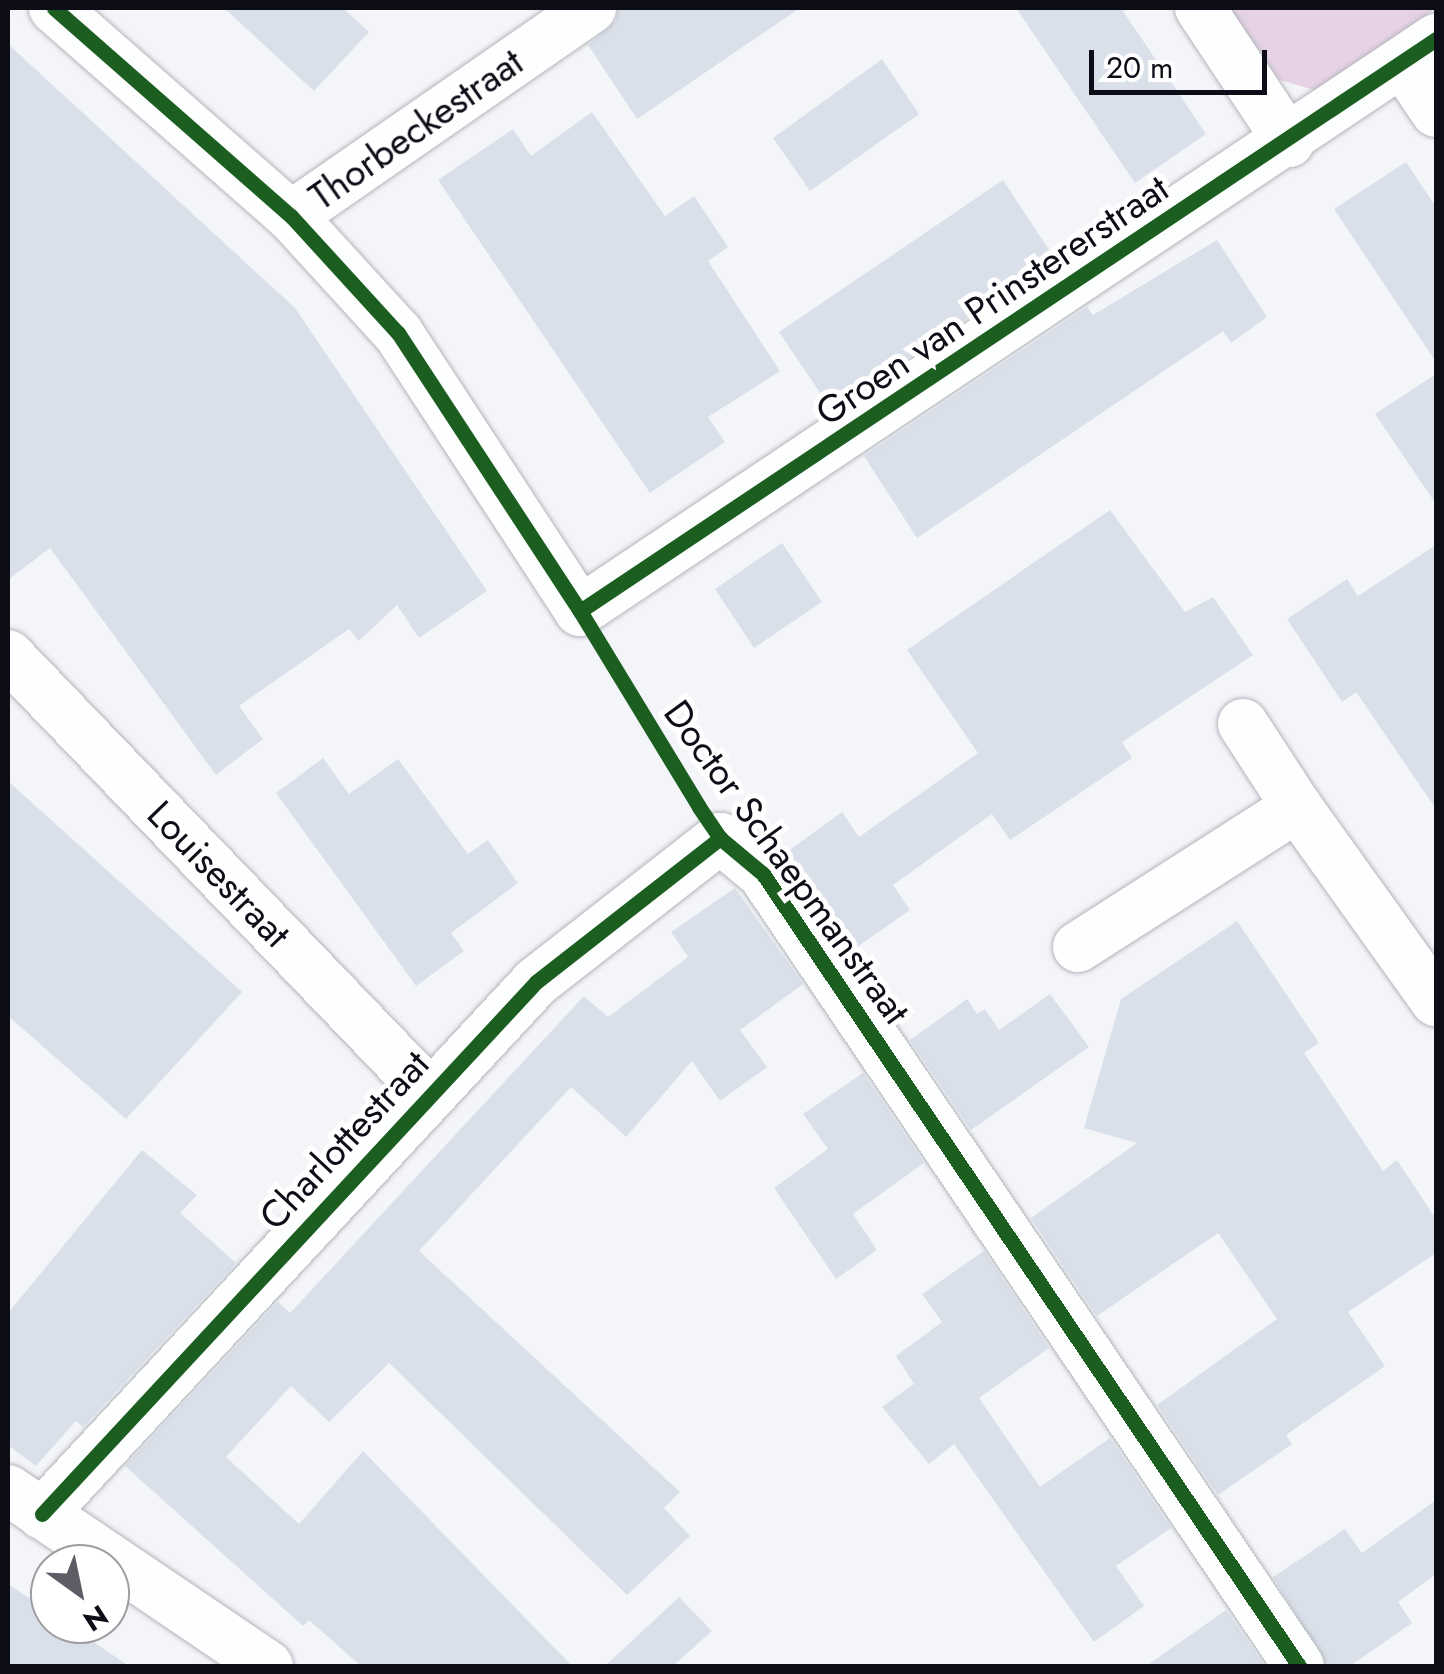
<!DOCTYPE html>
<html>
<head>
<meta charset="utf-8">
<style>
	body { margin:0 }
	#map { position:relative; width:1444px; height:1674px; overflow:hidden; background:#f4f5f9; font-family:Jost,sans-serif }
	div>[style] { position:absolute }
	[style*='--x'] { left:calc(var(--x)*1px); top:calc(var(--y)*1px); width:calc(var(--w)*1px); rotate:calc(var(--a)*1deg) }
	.green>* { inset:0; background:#e6d2e5 }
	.building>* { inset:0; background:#dae0ea }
	.roads { filter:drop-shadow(0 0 2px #b4b5bc) drop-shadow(0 0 2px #b4b5bc) }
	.street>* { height:50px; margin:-25px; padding:0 25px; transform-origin:25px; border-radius:25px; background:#fdfefe }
	.cycleway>* { height:15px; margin:-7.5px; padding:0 7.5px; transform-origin:7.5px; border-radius:7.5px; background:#1b5e20 }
	span { translate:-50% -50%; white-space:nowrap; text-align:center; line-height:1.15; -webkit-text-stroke:10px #fff; paint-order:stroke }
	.street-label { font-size:38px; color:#0c0d16 }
	.frame { position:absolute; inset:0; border:10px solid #0c0d16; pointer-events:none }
	.north { position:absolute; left:30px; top:1544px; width:100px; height:100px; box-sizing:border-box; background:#fff; border:2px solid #9e9ea2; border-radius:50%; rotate:147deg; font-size:28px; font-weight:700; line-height:40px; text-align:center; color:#0c0d16 }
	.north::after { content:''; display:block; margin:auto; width:35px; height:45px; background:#5d5e65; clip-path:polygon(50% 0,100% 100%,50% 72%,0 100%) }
	.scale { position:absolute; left:1089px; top:50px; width:178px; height:45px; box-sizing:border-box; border:5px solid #0c0d16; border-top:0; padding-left:12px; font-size:30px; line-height:35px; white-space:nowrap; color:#0c0d16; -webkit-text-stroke:8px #fff; paint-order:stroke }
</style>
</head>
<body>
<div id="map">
	<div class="green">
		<i style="clip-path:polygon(1229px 8px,1436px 8px,1318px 91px,1280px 80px)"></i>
	</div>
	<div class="building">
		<i style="clip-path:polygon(224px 8px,343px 8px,369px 32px,314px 91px)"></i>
		<i style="clip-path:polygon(619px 8px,800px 8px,637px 119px,588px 45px,616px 21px)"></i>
		<i style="clip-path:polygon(1016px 8px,1121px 8px,1206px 134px,1135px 183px)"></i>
		<i style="clip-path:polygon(8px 44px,295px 308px,487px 591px,419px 638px,397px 605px,359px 641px,349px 629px,239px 706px,263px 739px,216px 775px,50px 548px,8px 580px)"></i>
		<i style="clip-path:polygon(882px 59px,919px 114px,810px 191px,773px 138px)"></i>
		<i style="clip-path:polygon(592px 112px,665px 216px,694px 196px,728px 247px,708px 261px,780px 371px,708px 417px,725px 442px,650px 493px,438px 180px,513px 129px,531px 156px)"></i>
		<i style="clip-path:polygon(1406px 162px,1436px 207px,1436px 362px,1334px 209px)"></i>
		<i style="clip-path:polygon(1003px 180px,1055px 259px,831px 409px,779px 332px)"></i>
		<i style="clip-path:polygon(1217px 240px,1267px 317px,1231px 343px,1223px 331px,917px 538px,864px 456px,1087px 307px,1093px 315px)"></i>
		<i style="clip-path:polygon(1436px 374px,1436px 504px,1375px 414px)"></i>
		<i style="clip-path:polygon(1110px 510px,1185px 612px,1213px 597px,1253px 655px,1122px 742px,1132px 758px,1010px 840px,992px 814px,893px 885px,910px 910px,850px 952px,784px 854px,842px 812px,859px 837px,978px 753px,907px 650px)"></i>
		<i style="clip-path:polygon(782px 543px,822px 602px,754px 648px,715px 589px)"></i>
		<i style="clip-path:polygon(1436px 545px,1436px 809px,1356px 692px,1342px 702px,1287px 619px,1347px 579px,1358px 596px)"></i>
		<i style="clip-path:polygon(323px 758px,349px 794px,398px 759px,468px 854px,488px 840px,518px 883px,451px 933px,464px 951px,416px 986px,276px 793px)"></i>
		<i style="clip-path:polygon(8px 781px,242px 992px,126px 1119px,8px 1016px)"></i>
		<i style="clip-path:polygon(735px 888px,803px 984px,740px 1030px,767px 1067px,720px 1101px,692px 1061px,626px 1137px,571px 1087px,419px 1251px,680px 1492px,664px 1508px,690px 1536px,627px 1595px,389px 1363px,329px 1422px,291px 1386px,226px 1457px,299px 1524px,363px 1451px,572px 1666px,361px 1666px,309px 1620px,303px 1626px,125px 1466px,278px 1302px,290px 1313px,584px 996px,608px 1017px,688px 957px,671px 932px)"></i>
		<i style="clip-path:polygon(1237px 921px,1319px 1043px,1304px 1053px,1383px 1171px,1397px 1160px,1436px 1219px,1436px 1253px,1348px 1312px,1385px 1366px,1286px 1435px,1292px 1444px,1218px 1495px,1157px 1405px,1277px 1319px,1218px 1233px,1097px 1316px,1031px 1218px,1137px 1143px,1084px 1128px,1121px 999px)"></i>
		<i style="clip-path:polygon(1050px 994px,1089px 1047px,971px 1130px,910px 1040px,967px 999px,977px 1014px,985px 1009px,999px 1030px)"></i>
		<i style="clip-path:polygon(863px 1073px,924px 1163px,853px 1214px,877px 1250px,836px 1279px,774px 1188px,828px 1149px,803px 1114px)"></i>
		<i style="clip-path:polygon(142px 1150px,197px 1195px,180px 1213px,236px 1263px,83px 1427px,76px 1421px,36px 1466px,8px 1445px,8px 1313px)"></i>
		<i style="clip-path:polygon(984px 1251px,1049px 1348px,979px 1398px,1040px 1487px,1110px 1438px,1171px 1528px,1116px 1566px,1144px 1606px,1094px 1642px,954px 1444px,929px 1464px,882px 1407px,914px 1384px,896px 1356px,942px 1322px,922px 1294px)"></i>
		<i style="clip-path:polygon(1436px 1500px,1436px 1574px,1398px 1602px,1412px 1623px,1350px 1666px,1327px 1666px,1273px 1577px,1345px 1529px,1362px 1553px)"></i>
		<i style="clip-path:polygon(8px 1584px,50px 1612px,50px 1624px,67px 1624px,129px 1666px,8px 1666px)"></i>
		<i style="clip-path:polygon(679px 1597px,712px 1631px,673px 1666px,605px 1666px)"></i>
		<i style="clip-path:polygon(1226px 1610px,1265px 1666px,1146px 1666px)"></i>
	</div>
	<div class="roads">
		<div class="street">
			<i style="--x:54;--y:8;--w:315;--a:41.3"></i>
			<i style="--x:291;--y:216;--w:159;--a:47.6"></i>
			<i style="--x:398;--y:333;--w:332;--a:56.8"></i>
			<i style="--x:580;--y:611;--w:1030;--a:-33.75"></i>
			<i style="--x:1200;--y:8;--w:161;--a:56.4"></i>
			<i style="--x:1403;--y:63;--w:59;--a:56"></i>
			<i style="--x:291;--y:216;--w:365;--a:-34.7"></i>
			<i style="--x:8;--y:655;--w:609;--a:46.13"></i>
			<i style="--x:1243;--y:724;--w:99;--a:57"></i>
			<i style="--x:1078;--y:947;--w:260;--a:-32.6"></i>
			<i style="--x:1297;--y:807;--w:239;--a:54.4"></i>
			<i style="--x:8;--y:1490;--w:314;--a:34.1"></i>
			<i style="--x:42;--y:1514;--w:726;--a:-47.12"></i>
			<i style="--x:536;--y:982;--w:234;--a:-38"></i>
			<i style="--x:720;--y:838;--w:56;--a:39.9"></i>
			<i style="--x:763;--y:874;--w:956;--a:55.91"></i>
		</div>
	</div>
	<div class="cycleway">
		<i style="--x:54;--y:8;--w:315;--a:41.3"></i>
		<i style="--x:291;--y:216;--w:159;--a:47.6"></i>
		<i style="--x:398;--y:333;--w:332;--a:56.8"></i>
		<i style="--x:580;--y:611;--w:229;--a:58.7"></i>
		<i style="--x:699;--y:807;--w:37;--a:56"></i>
		<i style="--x:720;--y:838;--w:56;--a:39.9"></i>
		<i style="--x:763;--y:874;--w:956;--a:55.91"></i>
		<i style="--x:580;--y:611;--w:1030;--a:-33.75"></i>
		<i style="--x:42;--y:1514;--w:726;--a:-47.12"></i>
		<i style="--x:536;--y:982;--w:234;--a:-38"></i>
	</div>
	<div class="street-label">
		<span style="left:416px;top:129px;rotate:-35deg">Thorbeckestraat</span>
		<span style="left:992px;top:300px;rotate:-34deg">Groen van Prinstererstraat</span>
		<span style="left:787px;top:862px;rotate:54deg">Doctor Schaepmanstraat</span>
		<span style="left:219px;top:874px;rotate:46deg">Louisestraat</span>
		<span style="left:344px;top:1140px;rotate:-47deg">Charlottestraat</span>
	</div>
	<div class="frame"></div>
	<div class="north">N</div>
	<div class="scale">20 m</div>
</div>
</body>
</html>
